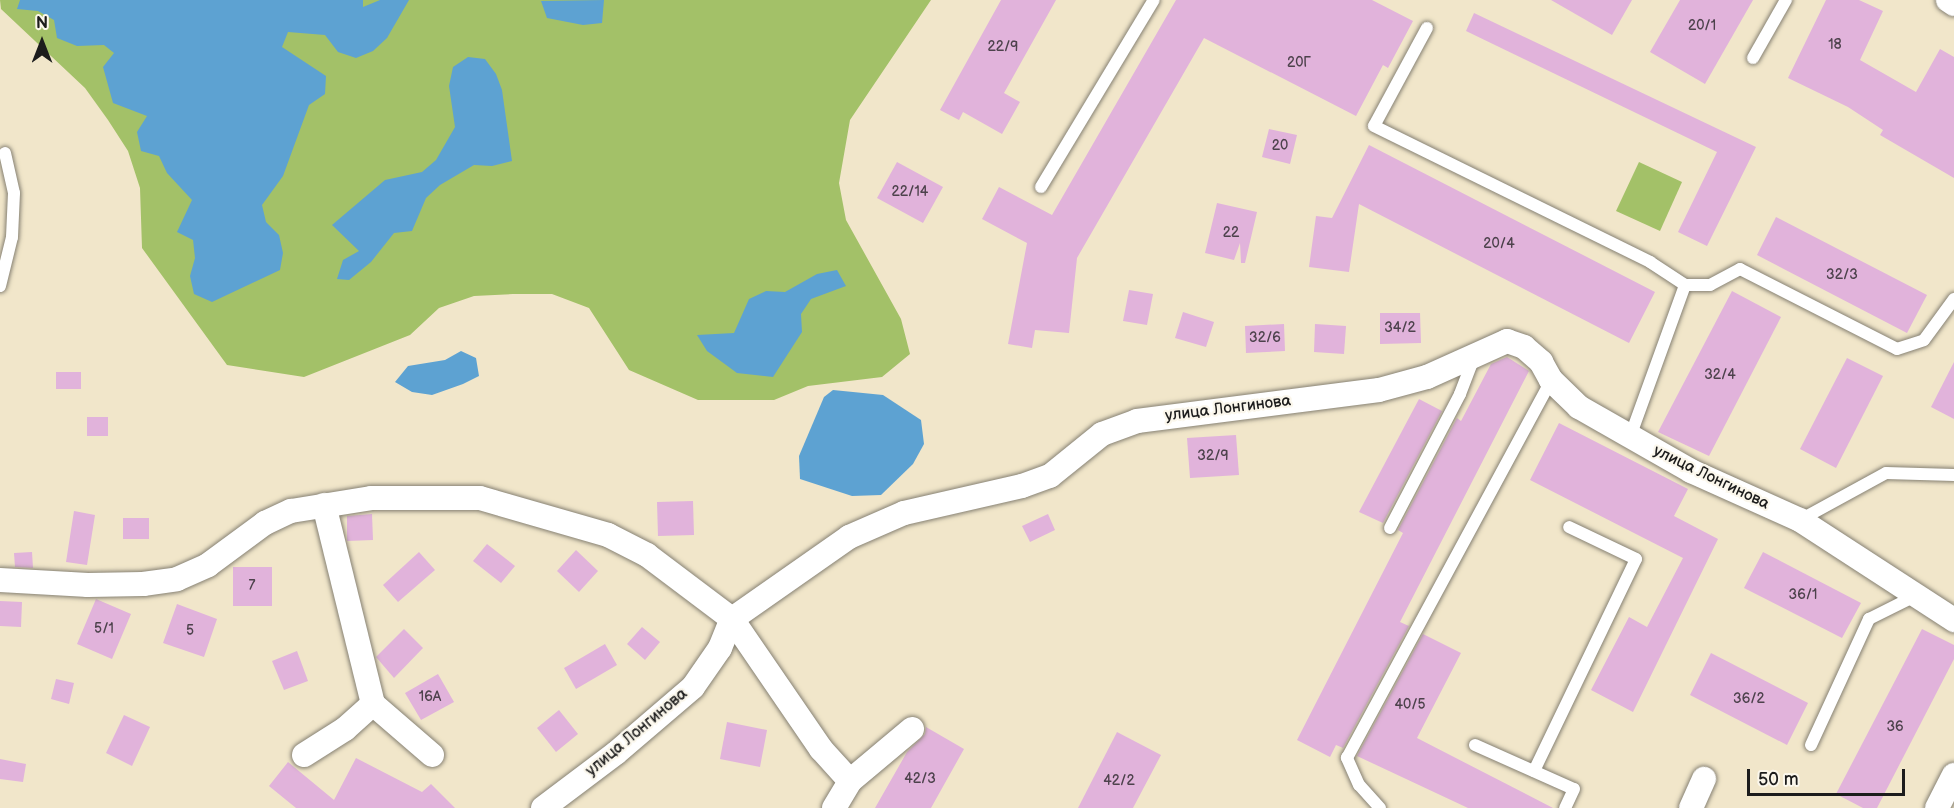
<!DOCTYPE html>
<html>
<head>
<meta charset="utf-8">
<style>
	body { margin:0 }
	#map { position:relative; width:1954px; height:808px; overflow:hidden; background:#f1e6ca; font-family:"Balsamiq Sans",sans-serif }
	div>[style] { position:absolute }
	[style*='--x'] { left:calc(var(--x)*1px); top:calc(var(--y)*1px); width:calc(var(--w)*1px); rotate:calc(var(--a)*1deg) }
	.green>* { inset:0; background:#a3c168 }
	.water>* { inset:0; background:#5da2d2 }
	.building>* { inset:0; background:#e1b3db }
	.roads { filter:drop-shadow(0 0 2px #868173) drop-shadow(0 0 2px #868173) }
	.service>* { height:12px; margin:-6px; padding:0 6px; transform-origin:6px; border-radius:6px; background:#fff }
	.minor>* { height:24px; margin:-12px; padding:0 12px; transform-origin:12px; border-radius:12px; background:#fff }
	span { translate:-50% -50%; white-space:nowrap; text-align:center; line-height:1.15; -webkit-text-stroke:4.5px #fbf7ec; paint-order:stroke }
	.number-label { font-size:14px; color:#4d424c }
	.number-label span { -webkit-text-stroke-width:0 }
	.street-label { font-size:16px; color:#1c1c1c }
	.north { position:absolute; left:12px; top:12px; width:60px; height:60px; -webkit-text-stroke:4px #fbf7ec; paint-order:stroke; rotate:0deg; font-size:16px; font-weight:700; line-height:24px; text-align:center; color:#1c1c1c }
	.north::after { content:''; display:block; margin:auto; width:21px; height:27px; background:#1c1c1c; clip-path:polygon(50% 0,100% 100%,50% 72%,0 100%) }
	.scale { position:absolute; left:1747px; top:769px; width:158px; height:27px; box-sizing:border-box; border:3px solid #1c1c1c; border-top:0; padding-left:8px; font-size:18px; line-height:21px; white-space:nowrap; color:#1c1c1c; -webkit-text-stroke:4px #fbf7ec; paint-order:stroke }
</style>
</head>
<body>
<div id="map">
	<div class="green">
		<i style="clip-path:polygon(0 0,931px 0,850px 120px,839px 183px,846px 220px,901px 319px,910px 354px,882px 377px,808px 386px,774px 400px,698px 400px,629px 370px,589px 308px,552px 294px,513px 294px,474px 296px,439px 308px,410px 335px,304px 377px,227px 365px,142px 248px,140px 188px,128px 151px,108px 120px,85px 88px,1px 9px)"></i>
		<i style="clip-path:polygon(1639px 162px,1682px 182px,1660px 231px,1616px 211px)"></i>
	</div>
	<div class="water">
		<i style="clip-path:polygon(20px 0,363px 0,363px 7px,380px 0,409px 0,387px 38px,373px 51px,356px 58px,338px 52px,325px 35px,288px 32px,282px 47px,326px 76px,325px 94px,309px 105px,283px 176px,262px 205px,266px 222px,279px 235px,283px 253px,280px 270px,212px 302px,194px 294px,190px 276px,195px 258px,193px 240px,177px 232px,192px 200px,167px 173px,159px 156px,141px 151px,137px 132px,147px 116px,113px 103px,103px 67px,114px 53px,104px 45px,77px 46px,57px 38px,54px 20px,38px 11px,17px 9px)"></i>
		<i style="clip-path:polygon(604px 0,602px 23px,583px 25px,547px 18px,541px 1px)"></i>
		<i style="clip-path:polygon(468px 57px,485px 59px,496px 74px,502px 90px,512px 161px,492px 166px,474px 165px,440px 185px,426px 198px,412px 231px,394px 233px,371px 262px,349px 280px,337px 279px,343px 260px,359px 251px,332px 225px,385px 180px,422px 172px,436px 160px,455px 127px,449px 86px,453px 67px)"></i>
		<i style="clip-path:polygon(837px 270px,846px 286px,811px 299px,801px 314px,802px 332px,773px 377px,737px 373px,707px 351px,697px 335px,734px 333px,749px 299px,766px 291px,785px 292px,817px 274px)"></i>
		<i style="clip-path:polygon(461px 351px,476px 358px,479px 376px,463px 384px,432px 395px,412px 392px,395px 382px,408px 366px,445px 360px)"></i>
		<i style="clip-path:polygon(833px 390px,883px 395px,921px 420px,924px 444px,913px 464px,881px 495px,852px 496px,800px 479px,799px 456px,824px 397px)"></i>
	</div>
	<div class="building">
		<i style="clip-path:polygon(1001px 0,1056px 0,1004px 93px,1020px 102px,1002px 134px,963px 112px,959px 120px,940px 110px)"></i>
		<i style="clip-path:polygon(1176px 0,1372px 0,1413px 21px,1388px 68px,1383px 65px,1356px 116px,1204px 38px,1077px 258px,1069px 333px,1035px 330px,1032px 348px,1008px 344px,1027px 243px,982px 219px,999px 187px,1052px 215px)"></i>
		<i style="clip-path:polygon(1551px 0,1632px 0,1612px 35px)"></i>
		<i style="clip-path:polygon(1680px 0,1753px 0,1705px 84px,1650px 52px)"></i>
		<i style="clip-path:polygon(1826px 0,1859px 0,1883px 11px,1860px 60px,1916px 92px,1940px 49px,1954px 57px,1954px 178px,1880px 135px,1883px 130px,1848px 107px,1788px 78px)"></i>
		<i style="clip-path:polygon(1474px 13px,1756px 147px,1707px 246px,1678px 232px,1717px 152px,1466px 31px)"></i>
		<i style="clip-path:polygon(1269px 129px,1297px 135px,1290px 164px,1262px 157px)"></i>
		<i style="clip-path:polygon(1369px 145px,1655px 292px,1629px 343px,1359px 204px,1349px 272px,1309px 267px,1316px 216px,1332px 218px)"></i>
		<i style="clip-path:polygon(897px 162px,943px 187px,923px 223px,877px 198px)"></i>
		<i style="clip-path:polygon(1217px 203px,1257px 212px,1245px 263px,1241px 263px,1240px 243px,1234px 260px,1205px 253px)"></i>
		<i style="clip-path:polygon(1776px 217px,1927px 295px,1907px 333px,1757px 255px)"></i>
		<i style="clip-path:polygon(1129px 290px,1153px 294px,1147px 325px,1123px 321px)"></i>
		<i style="clip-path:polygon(1732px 291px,1781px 317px,1709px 456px,1658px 432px)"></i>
		<i style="clip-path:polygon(1183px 312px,1214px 322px,1206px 347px,1175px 338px)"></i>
		<i style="clip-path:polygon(1380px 313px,1420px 313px,1421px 343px,1380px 344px)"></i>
		<i style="clip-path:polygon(1284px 324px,1285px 351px,1246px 353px,1245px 326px)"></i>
		<i style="clip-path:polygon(1315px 324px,1346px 326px,1344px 354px,1314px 352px)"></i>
		<i style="clip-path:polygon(1507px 357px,1529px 371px,1400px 622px,1409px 626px,1343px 748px,1336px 745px,1330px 757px,1297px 740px,1403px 533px,1398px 530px,1457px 418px,1461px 421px,1491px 364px)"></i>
		<i style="clip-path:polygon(1847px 358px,1883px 376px,1836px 468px,1800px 449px)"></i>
		<i style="clip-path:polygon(1954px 362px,1954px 419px,1931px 407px)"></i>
		<i style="clip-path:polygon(56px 372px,81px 372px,81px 389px,56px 389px)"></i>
		<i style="clip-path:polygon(1419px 399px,1442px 411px,1383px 523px,1359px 512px)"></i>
		<i style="clip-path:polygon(87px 417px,108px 417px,108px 436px,87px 436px)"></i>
		<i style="clip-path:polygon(1559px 423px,1688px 489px,1674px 516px,1718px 539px,1633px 712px,1591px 690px,1629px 617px,1647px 627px,1683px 558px,1530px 480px)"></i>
		<i style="clip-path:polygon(1236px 435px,1239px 475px,1190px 478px,1187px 438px)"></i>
		<i style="clip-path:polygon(693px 501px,694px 535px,658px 536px,657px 502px)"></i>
		<i style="clip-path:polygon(74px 511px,95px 515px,87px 565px,66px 562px)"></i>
		<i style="clip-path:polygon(372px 514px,373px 540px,347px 541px,347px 516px)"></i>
		<i style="clip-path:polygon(1048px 514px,1055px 530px,1030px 542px,1022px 526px)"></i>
		<i style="clip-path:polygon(123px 518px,149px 518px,149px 539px,123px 539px)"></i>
		<i style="clip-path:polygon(487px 544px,515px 566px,501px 583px,473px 561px)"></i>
		<i style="clip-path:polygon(576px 550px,598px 571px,579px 592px,557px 571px)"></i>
		<i style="clip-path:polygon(32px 552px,33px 568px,15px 567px,14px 553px)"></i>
		<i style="clip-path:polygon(419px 552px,435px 570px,398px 602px,383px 585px)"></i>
		<i style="clip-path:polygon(1763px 552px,1861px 603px,1842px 638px,1744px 588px)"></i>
		<i style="clip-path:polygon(233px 567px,272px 567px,272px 606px,233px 606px)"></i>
		<i style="clip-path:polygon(96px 599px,131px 614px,112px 659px,77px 644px)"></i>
		<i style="clip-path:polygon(0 601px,22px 602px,21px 627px,0 626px)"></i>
		<i style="clip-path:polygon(177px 604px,217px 619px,204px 657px,163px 643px)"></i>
		<i style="clip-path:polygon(642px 627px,660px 642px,645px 660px,627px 644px)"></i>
		<i style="clip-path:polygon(404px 629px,423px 648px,394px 678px,376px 657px)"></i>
		<i style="clip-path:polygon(1922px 629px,1954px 645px,1954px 659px,1877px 808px,1863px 808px,1836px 794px)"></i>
		<i style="clip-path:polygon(1423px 634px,1461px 653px,1417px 738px,1553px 808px,1468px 808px,1357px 756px)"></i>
		<i style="clip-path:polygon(605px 644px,617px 665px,576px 689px,564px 668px)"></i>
		<i style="clip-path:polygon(297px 651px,308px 681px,284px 690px,272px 661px)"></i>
		<i style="clip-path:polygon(1711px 653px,1808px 703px,1787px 745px,1690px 695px)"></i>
		<i style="clip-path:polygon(438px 674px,454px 702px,421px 720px,405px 693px)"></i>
		<i style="clip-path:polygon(56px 679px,74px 683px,69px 704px,51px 699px)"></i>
		<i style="clip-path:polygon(559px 710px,578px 734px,556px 752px,537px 728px)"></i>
		<i style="clip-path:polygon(124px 715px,150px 727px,132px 766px,106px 753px)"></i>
		<i style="clip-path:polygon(727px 722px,767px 730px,760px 767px,720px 759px)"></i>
		<i style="clip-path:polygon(926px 727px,964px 749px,931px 808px,875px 808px,907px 752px,925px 734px)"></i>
		<i style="clip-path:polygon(1117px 732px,1161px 755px,1133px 808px,1078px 808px)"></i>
		<i style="clip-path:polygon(356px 758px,422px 792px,431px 784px,455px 808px,296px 808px,269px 786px,288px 762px,334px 800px)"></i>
		<i style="clip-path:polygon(0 759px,26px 764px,23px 782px,0 779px)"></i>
	</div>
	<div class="roads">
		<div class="service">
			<i style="--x:1427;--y:28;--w:111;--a:118.4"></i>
			<i style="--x:1374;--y:126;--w:308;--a:26.2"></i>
			<i style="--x:1650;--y:262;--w:42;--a:33.3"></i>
			<i style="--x:1753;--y:58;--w:67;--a:-60.4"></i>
			<i style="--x:1041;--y:187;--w:218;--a:-58.9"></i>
			<i style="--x:0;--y:286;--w:50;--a:-76.2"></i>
			<i style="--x:12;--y:237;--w:44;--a:-87.4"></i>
			<i style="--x:14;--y:193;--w:41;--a:-102.7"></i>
			<i style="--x:1630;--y:437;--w:162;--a:-70.1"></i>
			<i style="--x:1685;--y:285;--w:25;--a:0"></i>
			<i style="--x:1710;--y:285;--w:34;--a:-28"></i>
			<i style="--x:1740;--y:269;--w:176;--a:27"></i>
			<i style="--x:1897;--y:349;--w:28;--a:-18"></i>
			<i style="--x:1924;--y:340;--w:51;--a:-53.8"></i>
			<i style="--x:1800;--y:520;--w:98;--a:-28.7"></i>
			<i style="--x:1886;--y:473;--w:68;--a:1.7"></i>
			<i style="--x:1390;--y:528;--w:151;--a:-62.4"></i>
			<i style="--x:1460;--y:394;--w:40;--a:-69"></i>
			<i style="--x:1475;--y:745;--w:108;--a:24"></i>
			<i style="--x:1574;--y:789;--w:21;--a:115"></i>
			<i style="--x:1811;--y:745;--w:139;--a:-65.3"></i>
			<i style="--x:1869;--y:619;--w:54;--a:-26.6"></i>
			<i style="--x:1534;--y:771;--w:235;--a:-64.3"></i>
			<i style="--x:1636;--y:559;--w:74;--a:-154.5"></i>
			<i style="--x:1380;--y:808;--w:31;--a:-132"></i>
			<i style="--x:1359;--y:785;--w:30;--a:-114"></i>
			<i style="--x:1347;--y:758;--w:430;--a:-61.6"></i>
		</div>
		<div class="minor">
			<i style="--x:1948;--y:0;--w:7;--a:34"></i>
			<i style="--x:0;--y:580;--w:88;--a:3.3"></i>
			<i style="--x:88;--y:585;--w:55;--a:-1"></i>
			<i style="--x:143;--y:584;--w:34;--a:-8"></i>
			<i style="--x:177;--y:579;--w:34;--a:-24"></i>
			<i style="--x:208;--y:565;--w:71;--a:-36.4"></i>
			<i style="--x:265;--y:523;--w:29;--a:-25"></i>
			<i style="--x:291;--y:511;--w:81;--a:-9.2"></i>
			<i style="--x:371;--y:498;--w:109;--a:0"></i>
			<i style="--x:480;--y:498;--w:133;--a:16.1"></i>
			<i style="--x:608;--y:535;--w:44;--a:27.1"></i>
			<i style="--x:647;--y:555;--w:106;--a:37"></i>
			<i style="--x:732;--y:619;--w:158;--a:55.6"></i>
			<i style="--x:821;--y:749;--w:43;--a:47.8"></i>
			<i style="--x:373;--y:704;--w:78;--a:40.8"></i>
			<i style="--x:304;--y:755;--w:49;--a:-32.4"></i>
			<i style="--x:345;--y:729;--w:38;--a:-42"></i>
			<i style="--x:373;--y:704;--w:205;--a:-103.8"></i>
			<i style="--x:543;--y:808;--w:91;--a:-37"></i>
			<i style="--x:616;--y:753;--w:101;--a:-40.6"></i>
			<i style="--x:693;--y:687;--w:47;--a:-55.3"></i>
			<i style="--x:720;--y:648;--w:31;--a:-68"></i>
			<i style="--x:732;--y:619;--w:143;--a:-35"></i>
			<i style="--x:849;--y:537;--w:60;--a:-23.6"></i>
			<i style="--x:904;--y:513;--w:121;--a:-12.9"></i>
			<i style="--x:1022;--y:486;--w:30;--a:-20"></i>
			<i style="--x:1050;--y:476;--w:67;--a:-38.9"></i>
			<i style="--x:1102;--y:434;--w:37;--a:-20"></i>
			<i style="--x:1137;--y:421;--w:244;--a:-7.3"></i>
			<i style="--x:1379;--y:390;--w:50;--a:-15.2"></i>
			<i style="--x:1427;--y:377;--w:88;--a:-24.2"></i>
			<i style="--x:1507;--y:341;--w:18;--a:19"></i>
			<i style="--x:1524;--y:347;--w:23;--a:41"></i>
			<i style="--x:1541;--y:362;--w:21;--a:61"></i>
			<i style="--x:1551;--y:380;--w:39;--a:44"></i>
			<i style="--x:1579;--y:407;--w:129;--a:29.7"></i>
			<i style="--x:1691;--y:471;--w:120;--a:24.2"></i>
			<i style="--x:1800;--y:520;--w:184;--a:33"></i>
			<i style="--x:834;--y:808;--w:31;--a:-59"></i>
			<i style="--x:850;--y:781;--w:81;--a:-40"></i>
			<i style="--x:1691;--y:808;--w:32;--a:-66"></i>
			<i style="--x:1937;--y:808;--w:37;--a:-63"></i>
		</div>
	</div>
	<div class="number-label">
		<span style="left:1702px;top:26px">20/1</span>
		<span style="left:1835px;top:45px">18</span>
		<span style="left:1003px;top:47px">22/9</span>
		<span style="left:1299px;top:63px">20Г</span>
		<span style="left:1280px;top:146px">20</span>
		<span style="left:910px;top:192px">22/14</span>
		<span style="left:1231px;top:233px">22</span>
		<span style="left:1499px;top:244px">20/4</span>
		<span style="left:1842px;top:275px">32/3</span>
		<span style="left:1400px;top:328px">34/2</span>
		<span style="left:1265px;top:338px">32/6</span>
		<span style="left:1720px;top:375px">32/4</span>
		<span style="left:1213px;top:456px">32/9</span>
		<span style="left:252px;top:586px">7</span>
		<span style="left:1803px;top:595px">36/1</span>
		<span style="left:104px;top:629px">5/1</span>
		<span style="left:190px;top:631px">5</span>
		<span style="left:430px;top:697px">16А</span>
		<span style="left:1749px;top:699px">36/2</span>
		<span style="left:1410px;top:705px">40/5</span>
		<span style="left:1895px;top:727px">36</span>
		<span style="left:920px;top:779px">42/3</span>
		<span style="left:1119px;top:781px">42/2</span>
	</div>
	<div class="street-label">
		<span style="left:1228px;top:409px;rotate:-7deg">улица Лонгинова</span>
		<span style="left:1711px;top:478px;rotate:26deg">улица Лонгинова</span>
		<span style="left:637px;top:733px;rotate:-40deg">улица Лонгинова</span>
	</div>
	<div class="north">N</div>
	<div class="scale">50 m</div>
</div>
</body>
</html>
